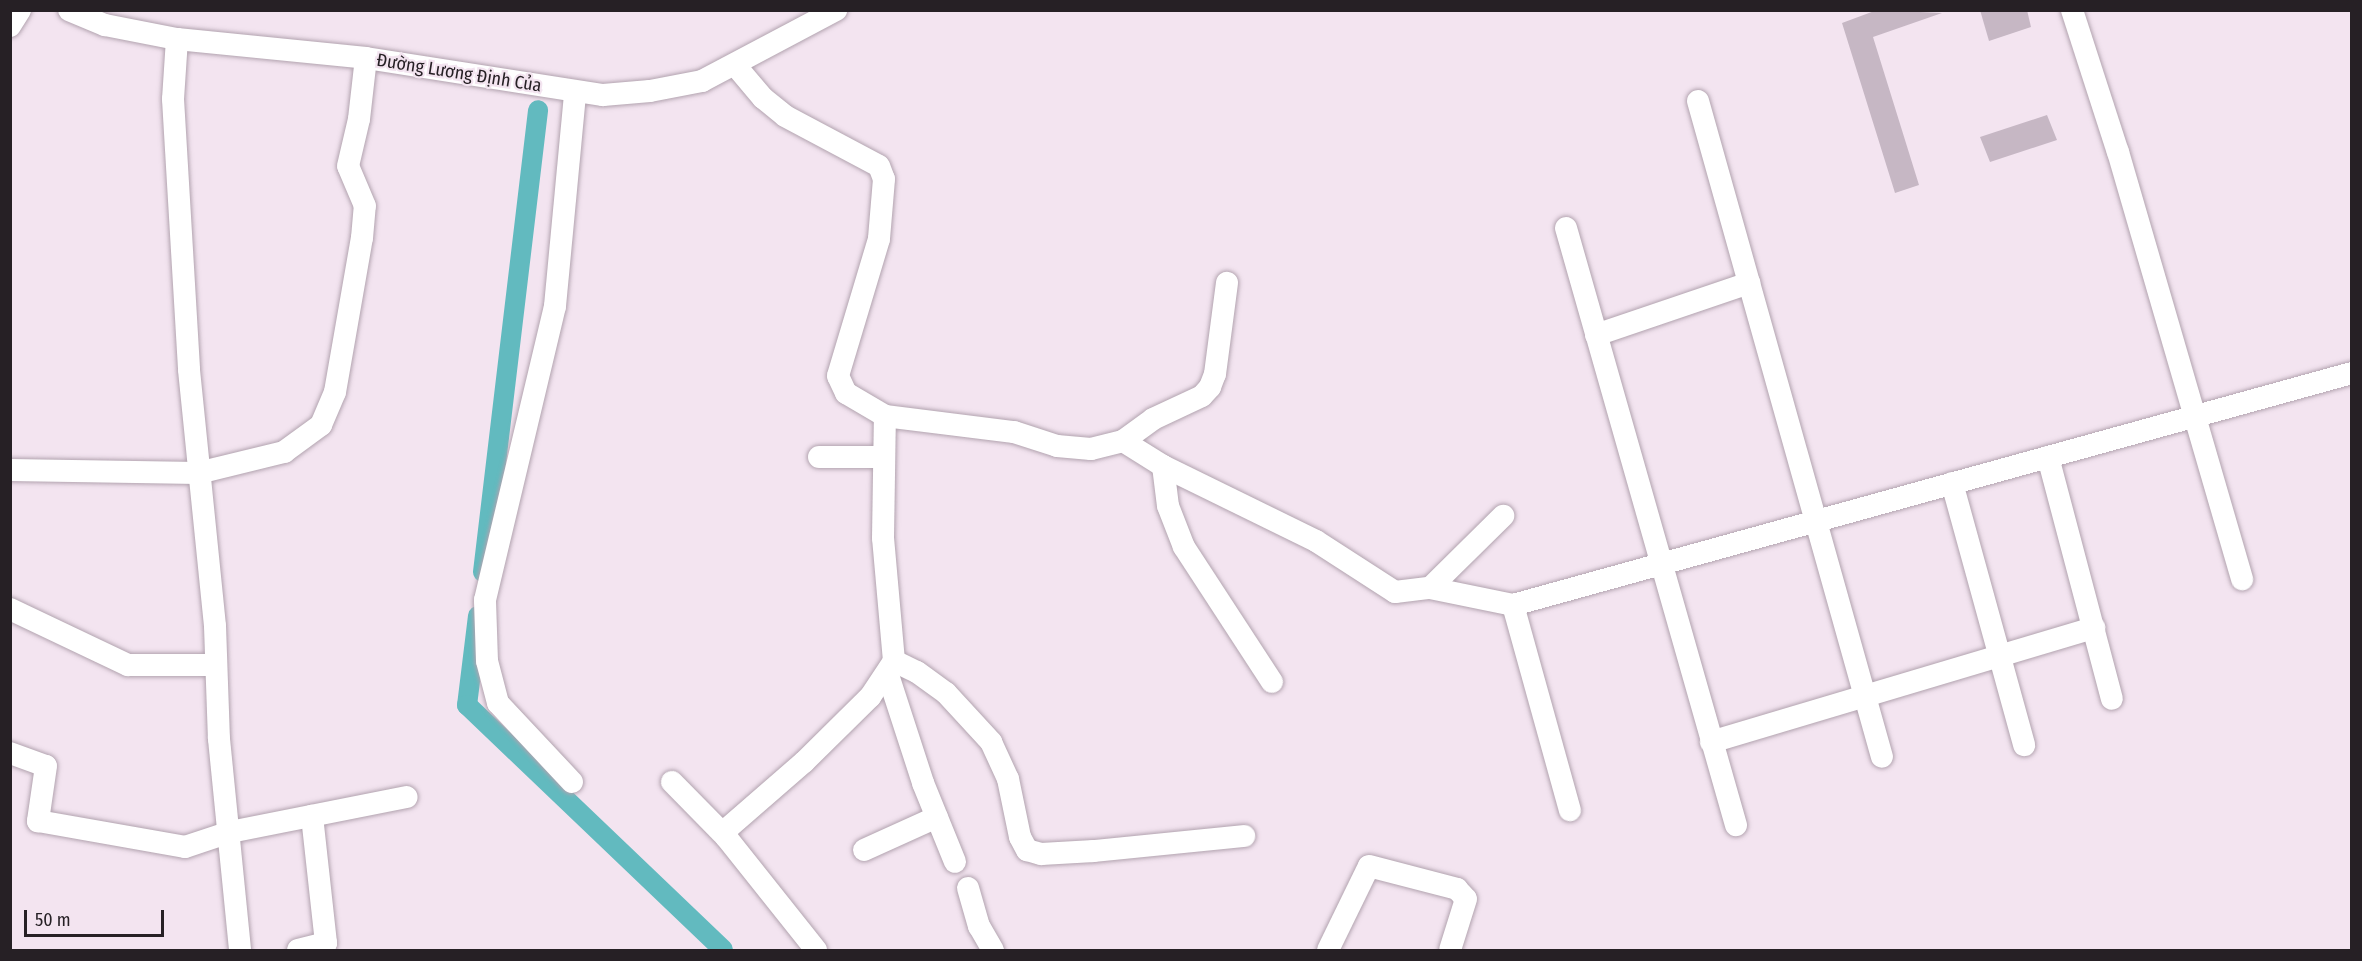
<!DOCTYPE html>
<html>
<head>
<meta charset="utf-8">
<style>
	body { margin:0 }
	#map { position:relative; width:2362px; height:961px; overflow:hidden; background:#f3e4f0; font-family:"Fira Sans Condensed",sans-serif }
	div>[style] { position:absolute }
	[style*='--x'] { left:calc(var(--x)*1px); top:calc(var(--y)*1px); width:calc(var(--w)*1px); rotate:calc(var(--a)*1deg) }
	.canal>* { height:20px; margin:-10px; padding:0 10px; transform-origin:10px; border-radius:10px; background:#62babf }
	.building>* { inset:0; background:#c6b7c4 }
	.roads { filter:drop-shadow(0 0 2px #b2a3af) drop-shadow(0 0 2px #b2a3af) }
	.minor>* { height:22px; margin:-11px; padding:0 11px; transform-origin:11px; border-radius:11px; background:#fff }
	span { translate:-50% -50%; white-space:nowrap; text-align:center; line-height:1.15; -webkit-text-stroke:4.5px #f3e4f0; paint-order:stroke }
	.street-label { font-size:18px; color:#262025 }
	.frame { position:absolute; inset:0; border:12px solid #262025; pointer-events:none }
	.scale { position:absolute; left:24px; top:910px; width:140px; height:27px; box-sizing:border-box; border:3px solid #262025; border-top:0; padding-left:8px; font-size:18px; line-height:21px; white-space:nowrap; color:#262025; -webkit-text-stroke:4px #f3e4f0; paint-order:stroke }
</style>
</head>
<body>
<div id="map">
	<div class="canal">
		<i style="--x:483;--y:572;--w:465;--a:-83.2"></i>
		<i style="--x:478;--y:616;--w:90;--a:97"></i>
		<i style="--x:467;--y:705;--w:354;--a:43.7"></i>
	</div>
	<div class="building">
		<i style="clip-path:polygon(1877px 10px,1942px 13px,1873px 37px,1919px 185px,1895px 193px,1842px 23px)"></i>
		<i style="clip-path:polygon(1980px 10px,2027px 10px,2031px 27px,1989px 41px)"></i>
		<i style="clip-path:polygon(2047px 115px,2057px 140px,1990px 162px,1980px 137px)"></i>
	</div>
	<div class="roads">
		<div class="minor">
			<i style="--x:69;--y:10;--w:39;--a:23"></i>
			<i style="--x:105;--y:25;--w:73;--a:11"></i>
			<i style="--x:177;--y:39;--w:190;--a:5.7"></i>
			<i style="--x:366;--y:58;--w:240;--a:8.9"></i>
			<i style="--x:603;--y:95;--w:47;--a:-4.9"></i>
			<i style="--x:650;--y:91;--w:53;--a:-10.9"></i>
			<i style="--x:702;--y:81;--w:152;--a:-27.9"></i>
			<i style="--x:2072;--y:10;--w:149;--a:72.1"></i>
			<i style="--x:2118;--y:152;--w:445;--a:73.8"></i>
			<i style="--x:10;--y:26;--w:19;--a:-58"></i>
			<i style="--x:177;--y:39;--w:60;--a:93.8"></i>
			<i style="--x:173;--y:99;--w:271;--a:86.6"></i>
			<i style="--x:189;--y:370;--w:257;--a:84.2"></i>
			<i style="--x:215;--y:626;--w:113;--a:88"></i>
			<i style="--x:219;--y:739;--w:212;--a:84.3"></i>
			<i style="--x:735;--y:65;--w:43;--a:49.7"></i>
			<i style="--x:763;--y:98;--w:28;--a:39"></i>
			<i style="--x:785;--y:116;--w:106;--a:28"></i>
			<i style="--x:879;--y:166;--w:14;--a:69"></i>
			<i style="--x:884;--y:179;--w:60;--a:94.8"></i>
			<i style="--x:879;--y:239;--w:143;--a:106.7"></i>
			<i style="--x:838;--y:376;--w:19;--a:65"></i>
			<i style="--x:846;--y:393;--w:45;--a:30.5"></i>
			<i style="--x:885;--y:416;--w:130;--a:7.1"></i>
			<i style="--x:1014;--y:432;--w:45;--a:18"></i>
			<i style="--x:1057;--y:446;--w:34;--a:5"></i>
			<i style="--x:1091;--y:449;--w:33;--a:-14"></i>
			<i style="--x:1123;--y:441;--w:47;--a:32"></i>
			<i style="--x:1163;--y:466;--w:170;--a:26.1"></i>
			<i style="--x:1316;--y:541;--w:94;--a:32.8"></i>
			<i style="--x:1395;--y:592;--w:35;--a:-7"></i>
			<i style="--x:1430;--y:588;--w:103;--a:-44.6"></i>
			<i style="--x:1698;--y:101;--w:681;--a:74.33"></i>
			<i style="--x:1566;--y:228;--w:621;--a:74.11"></i>
			<i style="--x:1596;--y:335;--w:162;--a:-18.8"></i>
			<i style="--x:1123;--y:441;--w:37;--a:-36"></i>
			<i style="--x:1153;--y:419;--w:54;--a:-25.1"></i>
			<i style="--x:1202;--y:396;--w:12;--a:-48"></i>
			<i style="--x:1210;--y:387;--w:14;--a:-69"></i>
			<i style="--x:1215;--y:374;--w:92;--a:-82.5"></i>
			<i style="--x:819;--y:457;--w:64;--a:0"></i>
			<i style="--x:2048;--y:457;--w:250;--a:75.2"></i>
			<i style="--x:1163;--y:466;--w:40;--a:82.9"></i>
			<i style="--x:1168;--y:506;--w:44;--a:68.7"></i>
			<i style="--x:1184;--y:547;--w:161;--a:56.9"></i>
			<i style="--x:10;--y:470;--w:188;--a:0.9"></i>
			<i style="--x:198;--y:473;--w:89;--a:-13.7"></i>
			<i style="--x:284;--y:452;--w:46;--a:-36.1"></i>
			<i style="--x:321;--y:425;--w:36;--a:-67"></i>
			<i style="--x:335;--y:392;--w:156;--a:-80.1"></i>
			<i style="--x:362;--y:238;--w:32;--a:-85"></i>
			<i style="--x:365;--y:206;--w:43;--a:-113"></i>
			<i style="--x:348;--y:166;--w:48;--a:-76.8"></i>
			<i style="--x:359;--y:119;--w:61;--a:-83.5"></i>
			<i style="--x:1952;--y:483;--w:272;--a:74.6"></i>
			<i style="--x:1430;--y:588;--w:85;--a:11.6"></i>
			<i style="--x:1513;--y:605;--w:213;--a:74.5"></i>
			<i style="--x:1513;--y:605;--w:870;--a:-15.46"></i>
			<i style="--x:10;--y:609;--w:131;--a:25.4"></i>
			<i style="--x:128;--y:665;--w:87;--a:0"></i>
			<i style="--x:894;--y:661;--w:25;--a:26"></i>
			<i style="--x:917;--y:672;--w:36;--a:36"></i>
			<i style="--x:946;--y:693;--w:67;--a:47.4"></i>
			<i style="--x:991;--y:742;--w:41;--a:65.3"></i>
			<i style="--x:1008;--y:779;--w:59;--a:78.3"></i>
			<i style="--x:1020;--y:837;--w:15;--a:62"></i>
			<i style="--x:1027;--y:850;--w:15;--a:16"></i>
			<i style="--x:1041;--y:854;--w:53;--a:-3.2"></i>
			<i style="--x:1094;--y:851;--w:151;--a:-5.7"></i>
			<i style="--x:888;--y:675;--w:114;--a:72"></i>
			<i style="--x:923;--y:783;--w:85;--a:67.9"></i>
			<i style="--x:1711;--y:742;--w:400;--a:-16.6"></i>
			<i style="--x:10;--y:753;--w:38;--a:20"></i>
			<i style="--x:46;--y:766;--w:56;--a:98.3"></i>
			<i style="--x:38;--y:821;--w:149;--a:10"></i>
			<i style="--x:185;--y:847;--w:47;--a:-18.4"></i>
			<i style="--x:230;--y:832;--w:180;--a:-11.2"></i>
			<i style="--x:572;--y:782;--w:108;--a:-133.1"></i>
			<i style="--x:498;--y:703;--w:43;--a:-104.7"></i>
			<i style="--x:487;--y:661;--w:61;--a:-91.9"></i>
			<i style="--x:485;--y:600;--w:302;--a:-76.6"></i>
			<i style="--x:555;--y:306;--w:213;--a:-84.6"></i>
			<i style="--x:672;--y:782;--w:77;--a:45.5"></i>
			<i style="--x:864;--y:850;--w:80;--a:-24.3"></i>
			<i style="--x:968;--y:888;--w:40;--a:74"></i>
			<i style="--x:979;--y:926;--w:28;--a:60"></i>
			<i style="--x:298;--y:950;--w:29;--a:-14"></i>
			<i style="--x:326;--y:943;--w:128;--a:-96.3"></i>
			<i style="--x:816;--y:950;--w:144;--a:-128.5"></i>
			<i style="--x:726;--y:837;--w:9;--a:-77"></i>
			<i style="--x:728;--y:828;--w:101;--a:-41"></i>
			<i style="--x:804;--y:762;--w:93;--a:-44.6"></i>
			<i style="--x:870;--y:697;--w:43;--a:-56.3"></i>
			<i style="--x:894;--y:661;--w:123;--a:-95.1"></i>
			<i style="--x:883;--y:538;--w:122;--a:-89.1"></i>
			<i style="--x:1328;--y:950;--w:93;--a:-64"></i>
			<i style="--x:1369;--y:866;--w:91;--a:14.6"></i>
			<i style="--x:1457;--y:889;--w:13;--a:48"></i>
			<i style="--x:1466;--y:899;--w:53;--a:107.4"></i>
		</div>
	</div>
	<div class="street-label">
		<span style="left:459px;top:73px;rotate:9deg">Đường Lương Định Của</span>
	</div>
	<div class="frame"></div>
	<div class="scale">50 m</div>
</div>
</body>
</html>
